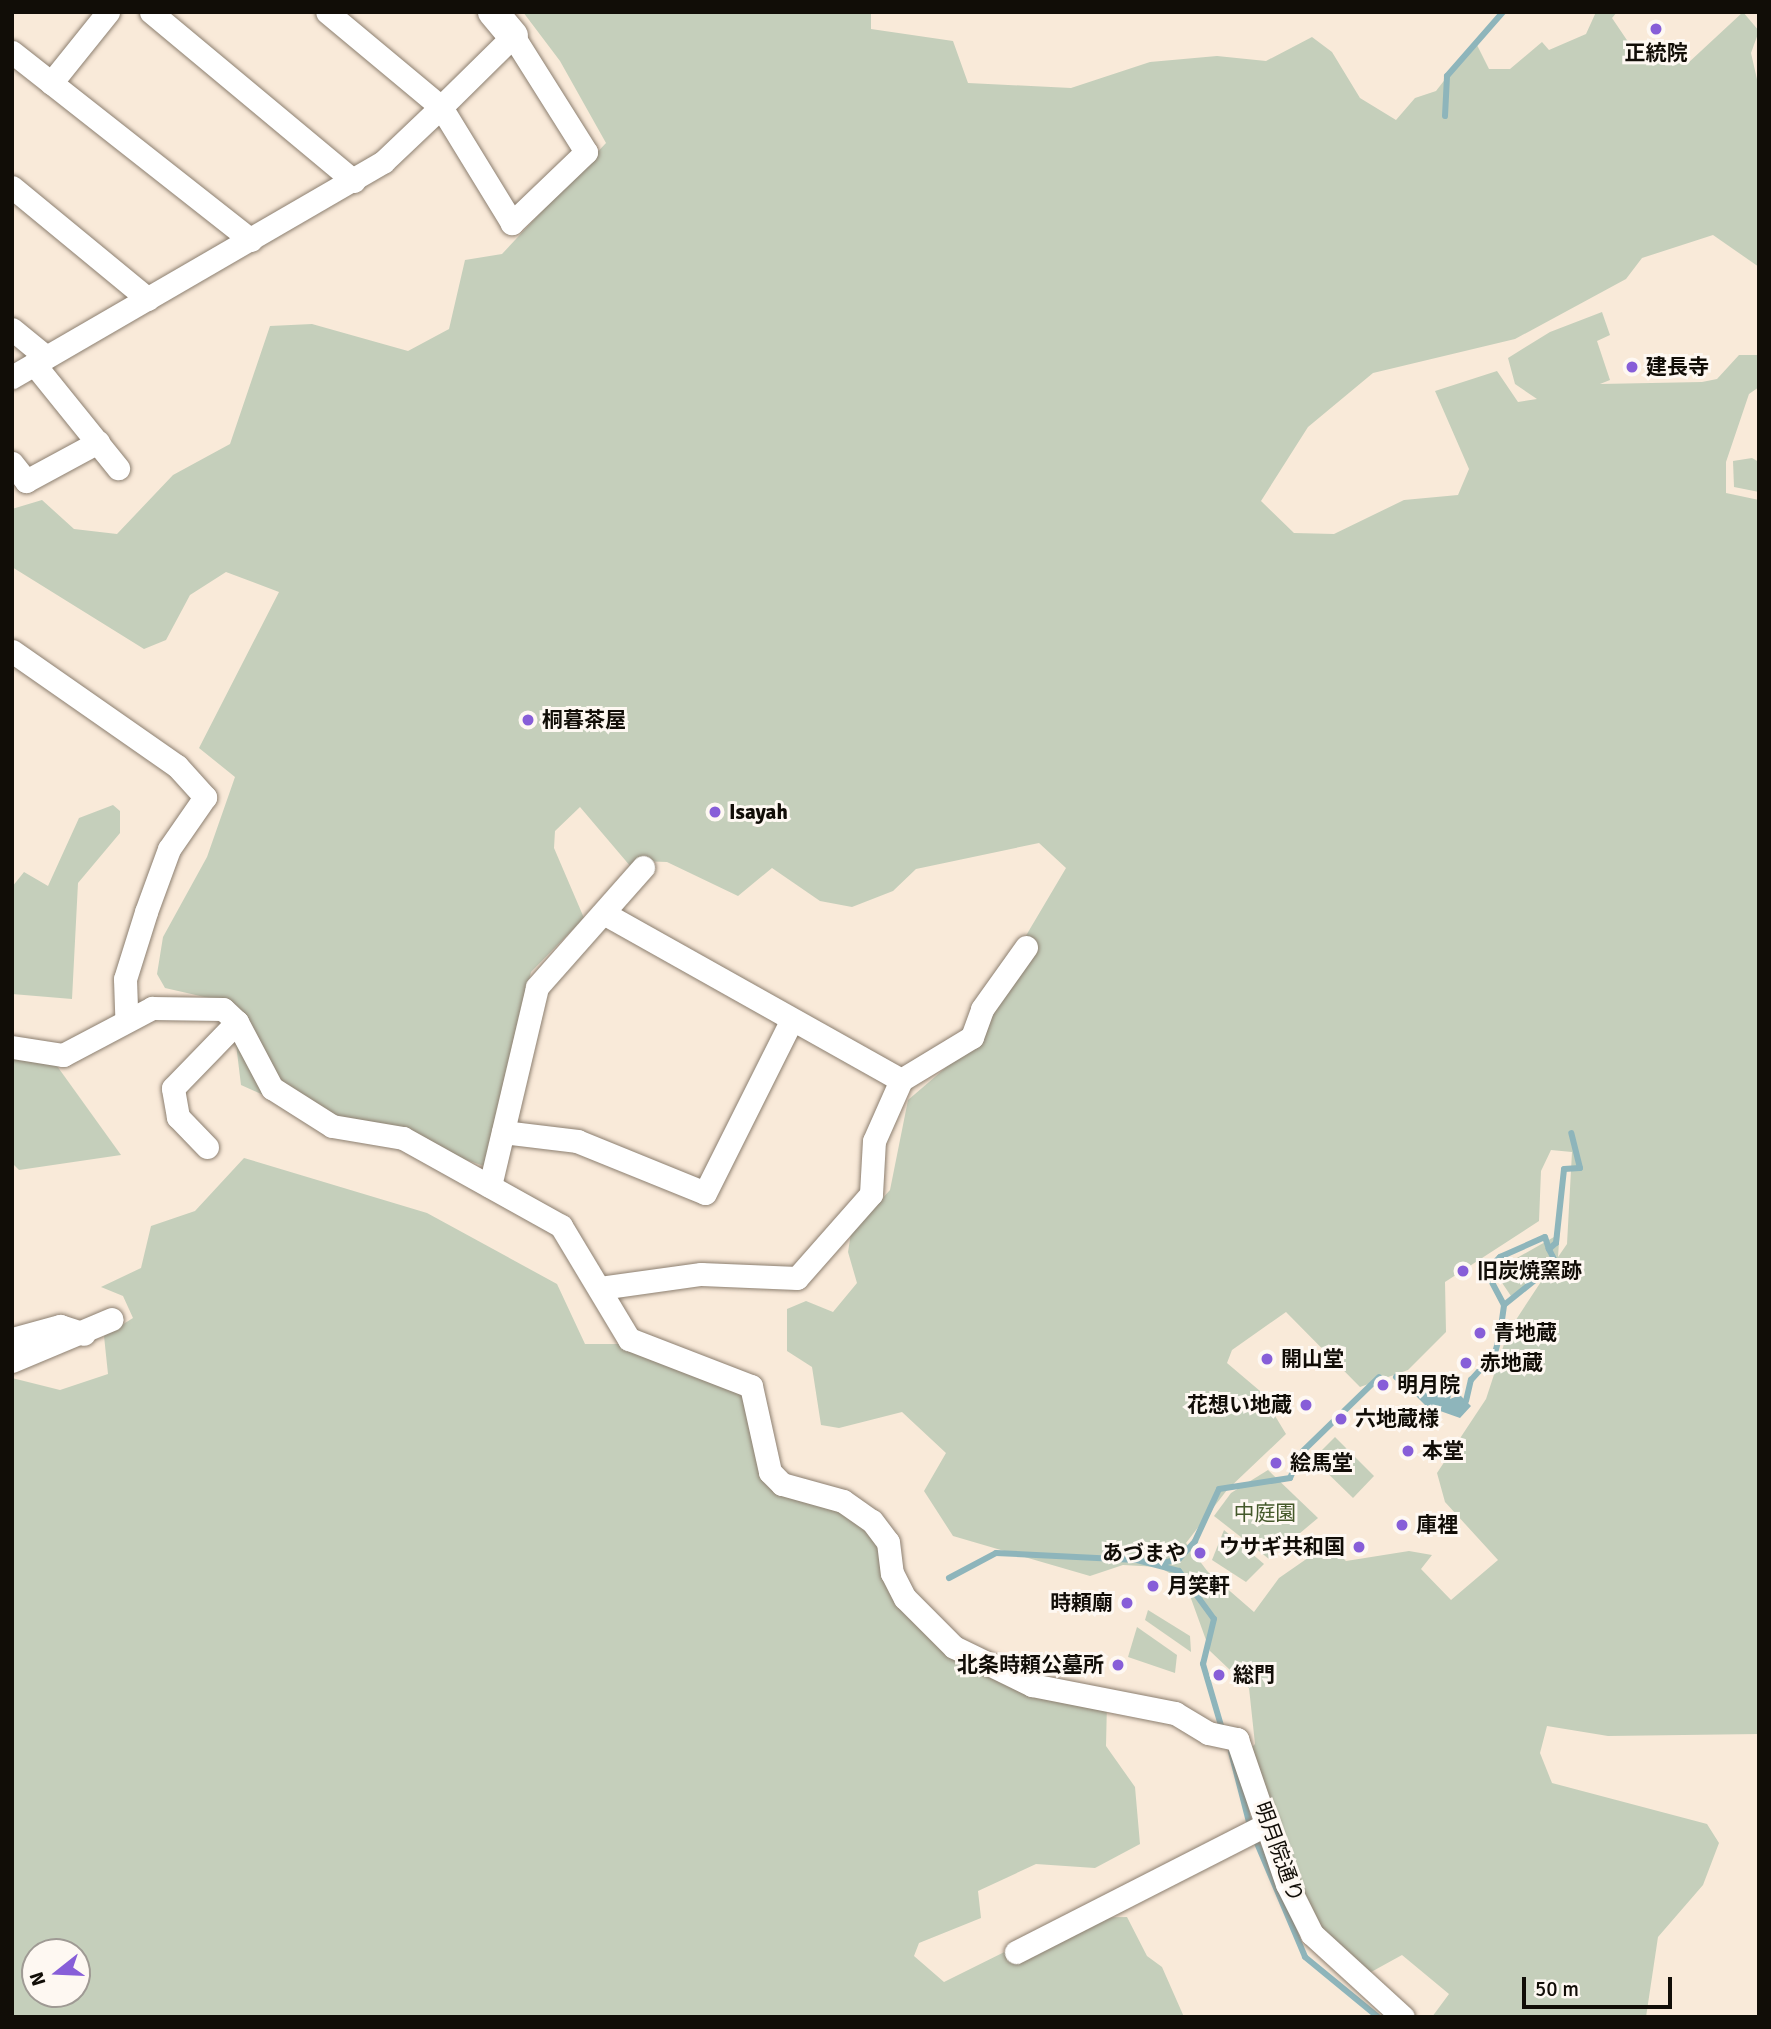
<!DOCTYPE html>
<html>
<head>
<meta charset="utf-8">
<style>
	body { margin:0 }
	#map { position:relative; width:1771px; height:2029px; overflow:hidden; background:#f9ead9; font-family:Signika,"Noto Sans JP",sans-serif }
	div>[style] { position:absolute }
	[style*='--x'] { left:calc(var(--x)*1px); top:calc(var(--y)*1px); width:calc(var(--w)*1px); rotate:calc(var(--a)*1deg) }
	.green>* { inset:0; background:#c5cfbb }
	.water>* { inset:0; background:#8eb5bb }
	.stream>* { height:6px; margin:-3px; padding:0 3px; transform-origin:3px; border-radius:3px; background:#8eb5bb }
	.roads { filter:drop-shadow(0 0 2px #8c7f70) drop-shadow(0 0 2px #8c7f70) }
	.minor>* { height:23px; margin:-11.5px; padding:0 11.5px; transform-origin:11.5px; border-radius:11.5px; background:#fff }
	.tertiary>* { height:30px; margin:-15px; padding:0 15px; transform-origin:15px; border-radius:15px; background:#fff }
	.dots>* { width:19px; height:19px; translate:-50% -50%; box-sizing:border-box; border:4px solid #fef8f2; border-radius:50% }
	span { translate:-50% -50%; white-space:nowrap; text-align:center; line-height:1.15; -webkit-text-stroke:6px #fef8f2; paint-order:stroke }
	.poi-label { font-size:21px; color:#110d07; font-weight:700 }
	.left { translate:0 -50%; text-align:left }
	.right { translate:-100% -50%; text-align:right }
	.park-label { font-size:21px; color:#45592b }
	.street-label { font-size:21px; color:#110d07 }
	.frame { position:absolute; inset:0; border:14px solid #110d07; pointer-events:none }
	.north { position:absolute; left:21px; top:1938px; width:70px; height:70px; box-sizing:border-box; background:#fef8f2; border:2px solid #9f9a94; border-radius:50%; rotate:252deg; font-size:19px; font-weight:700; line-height:28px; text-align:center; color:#110d07 }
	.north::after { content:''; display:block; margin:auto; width:24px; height:32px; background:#875ed8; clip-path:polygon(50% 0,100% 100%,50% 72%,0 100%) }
	.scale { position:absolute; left:1522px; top:1977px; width:150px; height:32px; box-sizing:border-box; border:4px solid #110d07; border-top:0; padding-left:9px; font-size:21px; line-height:24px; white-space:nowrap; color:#110d07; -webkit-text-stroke:5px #fef8f2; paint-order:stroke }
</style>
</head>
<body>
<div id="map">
	<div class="green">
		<i style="clip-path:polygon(evenodd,523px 12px,871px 12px,871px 29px,953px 41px,968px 83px,1071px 88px,1150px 62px,1217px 56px,1266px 61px,1312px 37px,1332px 52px,1360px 98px,1396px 120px,1415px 98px,1436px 91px,1475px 41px,1489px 69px,1510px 69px,1542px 42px,1549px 50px,1586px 34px,1596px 12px,1617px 12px,1612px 18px,1635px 52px,1687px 64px,1743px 12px,1759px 31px,1751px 53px,1759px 88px,1759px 267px,1713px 235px,1642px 258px,1626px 279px,1515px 339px,1373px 373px,1308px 427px,1261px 501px,1294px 533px,1334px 534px,1404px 500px,1458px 495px,1469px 469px,1435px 391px,1497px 371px,1518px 402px,1537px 399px,1515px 384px,1508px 358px,1550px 332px,1602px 312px,1610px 335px,1597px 341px,1610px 380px,1600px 384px,1702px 382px,1717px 379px,1739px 355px,1759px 355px,1759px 387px,1749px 394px,1726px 462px,1726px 493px,1759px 500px,1759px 1734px,1608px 1736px,1547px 1726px,1540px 1753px,1552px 1783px,1707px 1824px,1719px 1843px,1703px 1885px,1658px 1937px,1646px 2017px,1432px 2017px,1449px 1994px,1402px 1955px,1362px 1977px,1316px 1922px,1243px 1757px,1255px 1744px,1249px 1688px,1210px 1651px,1185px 1582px,1159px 1567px,1123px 1565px,1090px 1576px,953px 1536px,924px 1491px,946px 1453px,902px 1412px,839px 1428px,821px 1425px,812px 1367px,787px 1351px,787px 1309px,806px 1301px,833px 1312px,857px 1283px,848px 1252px,851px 1233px,890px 1190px,908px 1100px,950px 1064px,1066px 868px,1039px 843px,916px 869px,893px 891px,852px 907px,820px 901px,772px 868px,738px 896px,667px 862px,638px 861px,631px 867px,580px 807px,555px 831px,554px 848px,584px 918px,531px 972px,484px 1166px,403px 1138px,332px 1126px,241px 1085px,231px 1003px,165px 988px,157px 974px,163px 937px,207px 857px,235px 777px,199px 748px,279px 592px,226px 572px,190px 595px,166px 640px,144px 649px,12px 567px,12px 509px,42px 500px,74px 529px,117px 534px,173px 475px,230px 444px,270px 326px,312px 324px,408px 351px,449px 329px,465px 260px,502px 254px,606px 143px,560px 61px,523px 12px,1551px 1150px,1572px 1152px,1567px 1244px,1558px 1257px,1563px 1182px,1554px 1237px,1494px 1271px,1511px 1296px,1550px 1268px,1508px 1332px,1486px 1399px,1437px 1473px,1445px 1502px,1498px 1560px,1451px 1600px,1421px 1569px,1432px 1555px,1409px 1551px,1346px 1561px,1328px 1544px,1279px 1578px,1254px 1612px,1208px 1572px,1186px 1543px,1227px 1490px,1286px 1434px,1260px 1391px,1227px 1363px,1232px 1350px,1286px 1312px,1360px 1387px,1408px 1370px,1446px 1332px,1445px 1282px,1539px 1221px,1541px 1171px,1551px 1150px)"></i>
		<i style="clip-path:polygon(1752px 458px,1759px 462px,1759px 492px,1734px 487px,1733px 461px)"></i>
		<i style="clip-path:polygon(113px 805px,120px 811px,120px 833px,78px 883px,72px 999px,12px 994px,12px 887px,24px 872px,48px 886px,79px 818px)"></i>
		<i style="clip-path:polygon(12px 1052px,52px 1059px,121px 1155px,19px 1170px,12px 1163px)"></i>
		<i style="clip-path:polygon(evenodd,244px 1158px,427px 1213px,557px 1284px,585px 1344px,626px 1344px,743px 1389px,765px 1478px,858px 1517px,965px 1661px,996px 1680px,1107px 1702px,1106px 1746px,1135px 1787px,1140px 1844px,1095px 1868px,1036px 1864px,978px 1891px,981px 1918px,919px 1943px,914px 1956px,944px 1982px,1073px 1918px,1127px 1917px,1147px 1956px,1162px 1967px,1184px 2017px,12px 2017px,12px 1378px,60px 1390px,108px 1374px,104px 1336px,133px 1318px,123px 1296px,101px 1287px,141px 1268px,151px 1226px,195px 1211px,244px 1158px,35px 1952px,77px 1952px,77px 1994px,35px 1994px,35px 1952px)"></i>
		<i style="clip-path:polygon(1335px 1437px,1374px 1476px,1353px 1498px,1313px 1459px)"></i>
		<i style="clip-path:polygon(1268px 1470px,1318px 1518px,1269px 1559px,1214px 1516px,1231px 1493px)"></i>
		<i style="clip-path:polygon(1224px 1530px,1264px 1564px,1246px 1582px,1212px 1560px)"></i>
		<i style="clip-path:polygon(1148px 1610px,1190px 1636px,1191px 1652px,1145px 1620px)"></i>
		<i style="clip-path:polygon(1137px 1627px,1177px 1655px,1175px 1673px,1128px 1657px)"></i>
	</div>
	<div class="water">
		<i style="clip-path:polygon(1426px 1374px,1445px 1378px,1453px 1389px,1450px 1399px,1460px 1395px,1471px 1406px,1460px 1418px,1426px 1406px,1400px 1380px)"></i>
	</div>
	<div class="stream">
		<i style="--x:1445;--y:116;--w:40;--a:-87.1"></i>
		<i style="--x:1447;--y:76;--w:85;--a:-48.8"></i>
		<i style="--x:1504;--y:1305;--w:67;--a:-38.9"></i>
		<i style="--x:1556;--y:1263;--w:16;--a:-117"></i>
		<i style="--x:1396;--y:1377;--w:5;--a:37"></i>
		<i style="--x:1466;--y:1401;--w:22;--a:-77"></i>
		<i style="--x:1471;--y:1380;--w:36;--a:-48"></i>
		<i style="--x:1495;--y:1353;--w:20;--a:-75"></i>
		<i style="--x:1500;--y:1334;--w:29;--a:-82"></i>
		<i style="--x:1504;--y:1305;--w:38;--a:-118"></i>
		<i style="--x:1486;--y:1271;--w:20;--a:-45"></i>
		<i style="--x:1500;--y:1257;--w:49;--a:-24"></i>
		<i style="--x:1545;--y:1237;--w:13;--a:72"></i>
		<i style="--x:1549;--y:1249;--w:9;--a:-41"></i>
		<i style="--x:1556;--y:1243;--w:74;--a:-83.8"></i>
		<i style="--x:1564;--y:1169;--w:16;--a:-4"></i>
		<i style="--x:1580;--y:1168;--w:36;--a:-104"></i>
		<i style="--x:1303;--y:1451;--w:106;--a:-44.2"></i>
		<i style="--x:1163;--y:1563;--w:16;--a:-14"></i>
		<i style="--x:1179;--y:1559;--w:24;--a:-48"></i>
		<i style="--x:1195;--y:1541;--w:57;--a:-65.2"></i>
		<i style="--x:1219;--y:1489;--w:72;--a:-8.8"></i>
		<i style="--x:1290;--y:1478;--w:17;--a:-65"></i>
		<i style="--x:949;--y:1578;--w:53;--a:-28"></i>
		<i style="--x:996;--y:1553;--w:141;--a:2.8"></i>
		<i style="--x:1137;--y:1560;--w:43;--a:14.7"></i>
		<i style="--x:1179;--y:1571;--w:59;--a:53.9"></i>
		<i style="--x:1214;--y:1619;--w:46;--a:103.7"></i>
		<i style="--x:1203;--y:1664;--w:68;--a:73.7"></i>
		<i style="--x:1231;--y:1752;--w:76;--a:75.6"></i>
		<i style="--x:1254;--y:1836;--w:131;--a:67.1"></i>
		<i style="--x:1305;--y:1957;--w:94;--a:39.4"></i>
	</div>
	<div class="roads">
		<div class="minor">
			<i style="--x:151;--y:12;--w:264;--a:39.8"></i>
			<i style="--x:12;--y:52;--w:304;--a:38.2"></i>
			<i style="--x:51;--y:83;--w:91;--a:-51.2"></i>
			<i style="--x:12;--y:187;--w:176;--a:39.5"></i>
			<i style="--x:12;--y:329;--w:44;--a:39.5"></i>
			<i style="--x:34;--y:364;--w:134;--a:51.1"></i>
			<i style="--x:12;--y:377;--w:429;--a:-30.1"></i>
			<i style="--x:383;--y:162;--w:80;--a:-43.5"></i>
			<i style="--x:441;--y:107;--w:101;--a:-44.6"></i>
			<i style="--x:513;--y:36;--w:137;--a:57.8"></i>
			<i style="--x:586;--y:152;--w:103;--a:136.2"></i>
			<i style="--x:512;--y:223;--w:136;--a:-121.5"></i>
			<i style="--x:441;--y:107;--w:148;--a:-140.2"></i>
			<i style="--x:12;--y:463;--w:23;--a:52"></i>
			<i style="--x:26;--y:481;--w:82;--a:-28.4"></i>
			<i style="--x:12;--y:651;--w:201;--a:34.9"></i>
			<i style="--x:177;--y:766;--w:42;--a:47.9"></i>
			<i style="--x:205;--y:797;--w:63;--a:124.7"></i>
			<i style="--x:169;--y:849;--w:67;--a:110.1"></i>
			<i style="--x:146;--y:912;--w:70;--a:107.4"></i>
			<i style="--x:125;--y:979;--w:38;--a:88"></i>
			<i style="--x:12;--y:1047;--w:52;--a:8.9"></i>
			<i style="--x:63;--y:1055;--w:101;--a:-27.8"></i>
			<i style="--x:152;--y:1008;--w:71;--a:0.8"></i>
			<i style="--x:223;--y:1009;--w:19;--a:43"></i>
			<i style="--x:237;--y:1022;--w:75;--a:62.1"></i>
			<i style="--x:272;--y:1088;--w:71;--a:32.3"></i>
			<i style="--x:332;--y:1126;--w:72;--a:9.6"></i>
			<i style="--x:403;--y:1138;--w:181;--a:29.1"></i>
			<i style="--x:561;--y:1226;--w:132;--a:59"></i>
			<i style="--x:629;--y:1339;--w:131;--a:21.1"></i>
			<i style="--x:751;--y:1386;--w:88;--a:77.5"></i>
			<i style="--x:770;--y:1472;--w:17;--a:45"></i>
			<i style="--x:782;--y:1484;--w:63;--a:15.6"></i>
			<i style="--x:843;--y:1501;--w:35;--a:35"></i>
			<i style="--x:872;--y:1521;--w:26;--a:53"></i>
			<i style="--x:888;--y:1542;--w:31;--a:83"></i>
			<i style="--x:892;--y:1573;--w:28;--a:63"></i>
			<i style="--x:905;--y:1598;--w:69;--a:45"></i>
			<i style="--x:954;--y:1647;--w:87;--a:26"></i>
			<i style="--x:1032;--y:1685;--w:146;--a:11.1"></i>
			<i style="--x:1175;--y:1713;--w:39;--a:31"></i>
			<i style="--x:1208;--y:1733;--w:30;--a:12"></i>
			<i style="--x:1237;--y:1739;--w:153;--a:71"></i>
			<i style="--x:1287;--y:1884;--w:56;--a:63.4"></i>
			<i style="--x:1312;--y:1934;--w:123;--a:42.4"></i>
			<i style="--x:901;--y:1080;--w:83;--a:-31.2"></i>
			<i style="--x:972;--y:1037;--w:30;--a:-70"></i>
			<i style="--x:982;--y:1009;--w:76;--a:-54.6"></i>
			<i style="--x:503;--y:1132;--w:75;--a:6.9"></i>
			<i style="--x:577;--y:1141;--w:138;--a:22.1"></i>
			<i style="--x:705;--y:1193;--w:190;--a:-63.4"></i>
			<i style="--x:207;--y:1147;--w:42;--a:-134"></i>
			<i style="--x:178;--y:1117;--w:29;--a:-100"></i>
			<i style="--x:173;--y:1088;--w:92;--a:-45.9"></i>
			<i style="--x:490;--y:1186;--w:204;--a:-76.7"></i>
			<i style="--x:537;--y:987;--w:160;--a:-48.5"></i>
			<i style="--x:600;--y:1288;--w:102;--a:-7.9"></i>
			<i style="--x:701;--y:1274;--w:96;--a:2.4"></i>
			<i style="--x:797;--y:1278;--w:112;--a:-48.6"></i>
			<i style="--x:871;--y:1194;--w:53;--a:-86.8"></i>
			<i style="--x:874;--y:1141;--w:67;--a:-66.1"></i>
			<i style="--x:901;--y:1080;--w:339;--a:-150.7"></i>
			<i style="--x:12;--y:1339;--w:50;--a:-15.2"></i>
			<i style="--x:60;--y:1326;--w:25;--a:18"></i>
			<i style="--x:12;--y:1361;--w:108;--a:-22.8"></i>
			<i style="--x:1016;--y:1952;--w:282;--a:-27"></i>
		</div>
		<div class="tertiary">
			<i style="--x:493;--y:12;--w:31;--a:50"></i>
		</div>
	</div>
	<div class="dots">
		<i style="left:1656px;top:29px;background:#875ed8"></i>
		<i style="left:1632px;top:367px;background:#875ed8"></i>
		<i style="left:528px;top:720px;background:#875ed8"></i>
		<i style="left:715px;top:812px;background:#875ed8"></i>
		<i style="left:1463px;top:1271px;background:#875ed8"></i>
		<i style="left:1480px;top:1333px;background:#875ed8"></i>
		<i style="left:1267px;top:1359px;background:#875ed8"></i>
		<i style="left:1466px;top:1363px;background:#875ed8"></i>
		<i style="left:1383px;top:1385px;background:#875ed8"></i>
		<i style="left:1306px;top:1405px;background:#875ed8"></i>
		<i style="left:1341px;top:1419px;background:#875ed8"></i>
		<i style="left:1408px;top:1451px;background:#875ed8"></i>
		<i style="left:1276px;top:1463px;background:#875ed8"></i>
		<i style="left:1402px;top:1525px;background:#875ed8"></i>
		<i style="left:1359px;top:1547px;background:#875ed8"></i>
		<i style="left:1200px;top:1553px;background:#875ed8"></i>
		<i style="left:1153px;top:1586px;background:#875ed8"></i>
		<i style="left:1127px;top:1603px;background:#875ed8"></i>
		<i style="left:1118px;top:1665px;background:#875ed8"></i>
		<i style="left:1219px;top:1675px;background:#875ed8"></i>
	</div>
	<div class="poi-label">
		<span style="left:1656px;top:53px">正統院</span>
		<span class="left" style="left:1646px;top:367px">建長寺</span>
		<span class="left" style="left:542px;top:720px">桐暮茶屋</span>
		<span class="left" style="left:729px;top:812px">Isayah</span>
		<span class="left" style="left:1477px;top:1271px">旧炭焼窯跡</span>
		<span class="left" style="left:1494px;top:1333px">青地蔵</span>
		<span class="left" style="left:1281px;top:1359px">開山堂</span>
		<span class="left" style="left:1480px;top:1363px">赤地蔵</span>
		<span class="left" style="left:1397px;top:1385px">明月院</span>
		<span class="right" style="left:1292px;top:1405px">花想い地蔵</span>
		<span class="left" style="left:1355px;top:1419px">六地蔵様</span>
		<span class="left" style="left:1422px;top:1451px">本堂</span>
		<span class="left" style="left:1290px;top:1463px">絵馬堂</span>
		<span class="left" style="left:1416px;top:1525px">庫裡</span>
		<span class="right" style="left:1345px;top:1547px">ウサギ共和国</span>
		<span class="right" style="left:1186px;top:1553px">あづまや</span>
		<span class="left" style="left:1167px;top:1586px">月笑軒</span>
		<span class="right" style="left:1113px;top:1603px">時頼廟</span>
		<span class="right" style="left:1104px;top:1665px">北条時頼公墓所</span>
		<span class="left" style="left:1233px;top:1675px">総門</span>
	</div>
	<div class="park-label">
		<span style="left:1265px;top:1513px">中庭園</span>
	</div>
	<div class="street-label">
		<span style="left:1279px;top:1852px;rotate:70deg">明月院通り</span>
	</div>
	<div class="frame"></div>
	<div class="north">N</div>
	<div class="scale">50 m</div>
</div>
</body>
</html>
